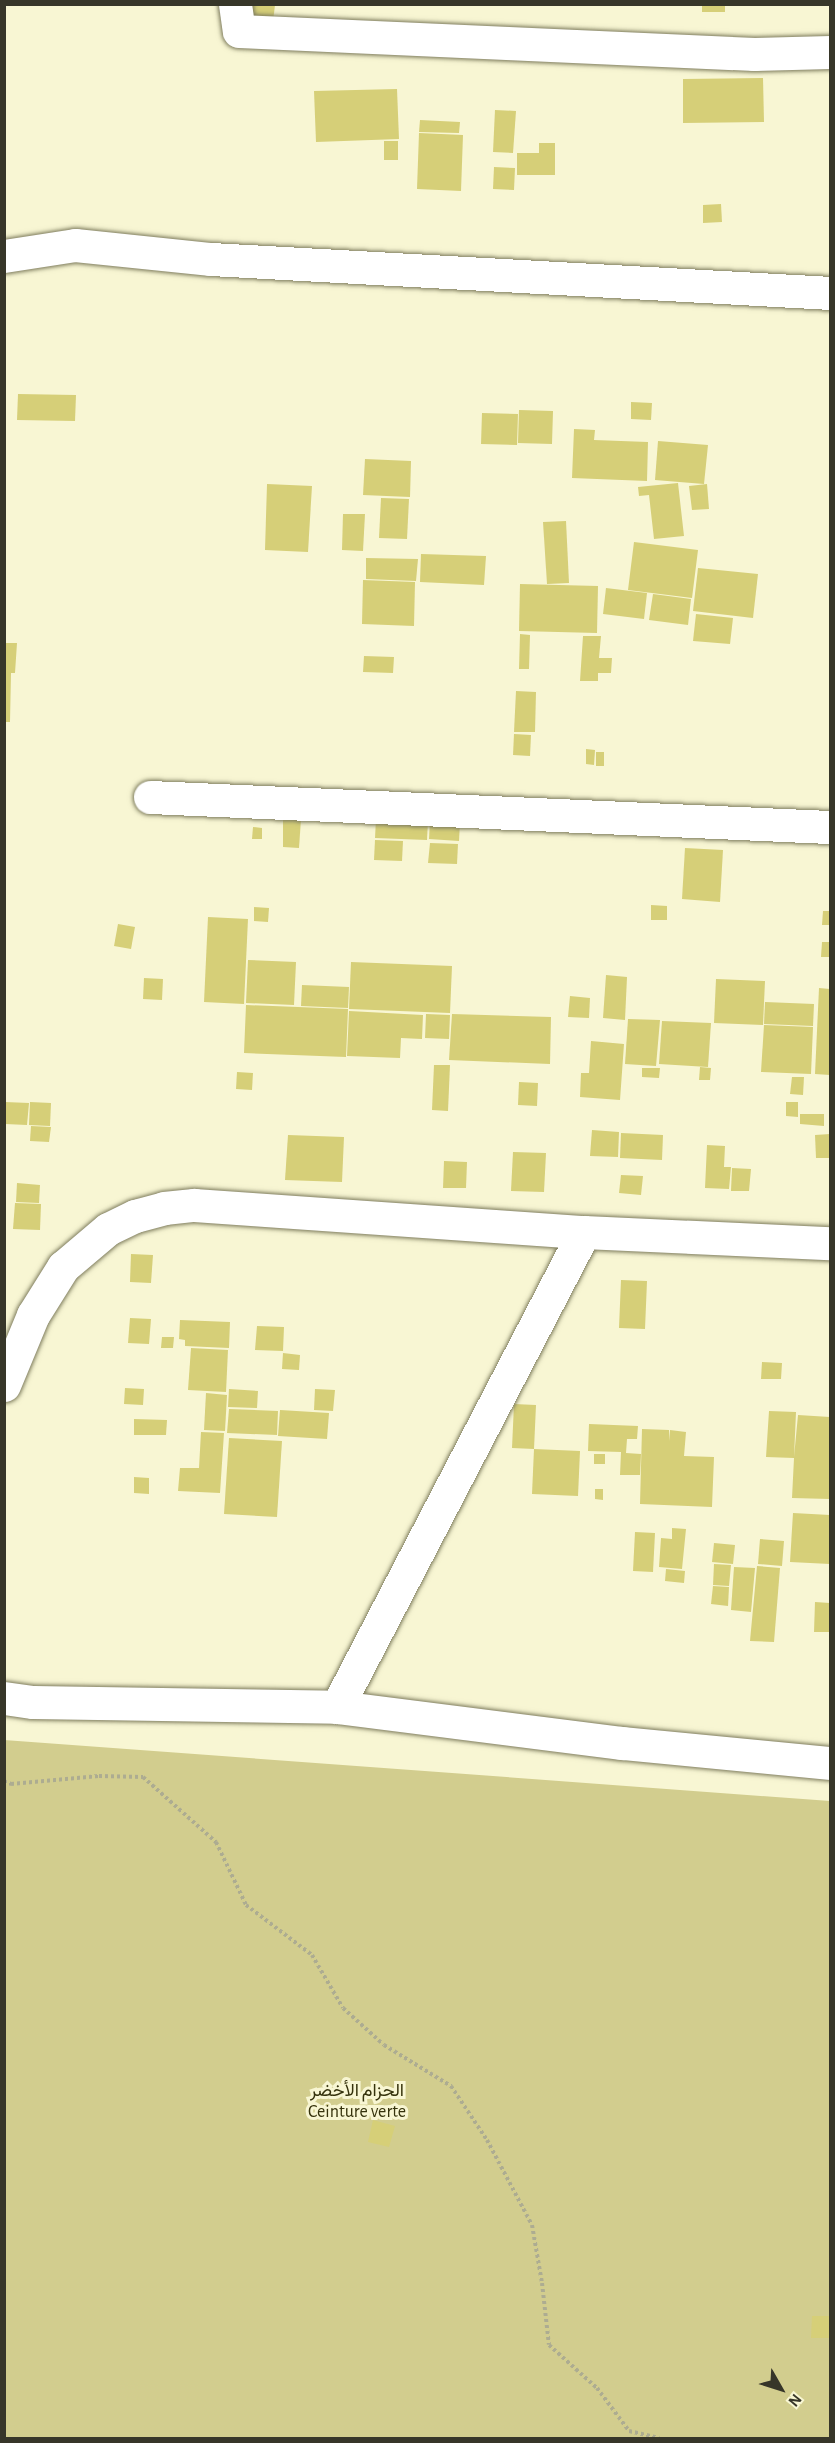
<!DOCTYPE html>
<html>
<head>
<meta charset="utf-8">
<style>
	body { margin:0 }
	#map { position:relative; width:835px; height:2443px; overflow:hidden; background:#f8f6d3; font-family:"Alegreya Sans",Vazirmatn,sans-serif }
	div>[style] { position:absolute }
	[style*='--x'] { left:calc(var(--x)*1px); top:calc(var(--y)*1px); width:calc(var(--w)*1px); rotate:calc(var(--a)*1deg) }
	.green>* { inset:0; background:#d2cd8e }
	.building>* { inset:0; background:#d6cf78 }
	.path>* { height:4px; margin-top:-2px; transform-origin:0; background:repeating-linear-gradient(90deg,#adac91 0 3px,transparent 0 6px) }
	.roads { filter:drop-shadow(0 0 2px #7f7d5e) drop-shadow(0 0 2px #7f7d5e) }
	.street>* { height:33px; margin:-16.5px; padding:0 16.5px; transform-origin:16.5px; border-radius:16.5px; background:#fff }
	span { translate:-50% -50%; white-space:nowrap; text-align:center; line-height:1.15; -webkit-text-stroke:6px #f8f6d3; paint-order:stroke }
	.park-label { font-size:18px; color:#35320c }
	.frame { position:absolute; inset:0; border:6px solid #373629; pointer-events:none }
	.north { position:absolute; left:751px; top:2359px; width:60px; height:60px; -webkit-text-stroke:4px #f8f6d3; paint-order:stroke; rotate:129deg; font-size:16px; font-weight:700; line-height:24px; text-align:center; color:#373629 }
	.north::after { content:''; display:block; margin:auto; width:21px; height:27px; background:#373629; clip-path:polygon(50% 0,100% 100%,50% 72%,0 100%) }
</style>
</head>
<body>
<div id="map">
	<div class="green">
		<i style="clip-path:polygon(4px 1740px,830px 1801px,830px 2438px,5px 2438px)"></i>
	</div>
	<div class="building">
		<i style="clip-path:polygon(702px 4px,725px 4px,725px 12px,702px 12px)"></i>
		<i style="clip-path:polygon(252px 5px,275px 5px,273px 21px,251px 19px)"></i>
		<i style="clip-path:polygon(763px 78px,764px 122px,683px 123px,683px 79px)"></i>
		<i style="clip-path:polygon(397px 89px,399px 139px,316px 142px,314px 91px)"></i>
		<i style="clip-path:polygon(495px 110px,516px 111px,513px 153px,493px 152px)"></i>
		<i style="clip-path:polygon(420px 120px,460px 122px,459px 133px,419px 132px)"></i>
		<i style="clip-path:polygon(419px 133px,463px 135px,461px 191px,417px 189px)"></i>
		<i style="clip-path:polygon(384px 141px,398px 141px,398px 160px,384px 160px)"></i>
		<i style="clip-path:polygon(539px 143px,555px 143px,555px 175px,517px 175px,517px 153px,539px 153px)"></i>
		<i style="clip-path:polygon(494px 167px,515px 168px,514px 190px,493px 189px)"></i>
		<i style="clip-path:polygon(721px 204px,722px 222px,703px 223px,703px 205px)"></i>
		<i style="clip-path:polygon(18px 394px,76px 395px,75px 421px,17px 420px)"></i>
		<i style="clip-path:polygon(631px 402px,652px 403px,651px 420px,631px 419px)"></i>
		<i style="clip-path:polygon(519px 410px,553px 411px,552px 444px,518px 443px)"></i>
		<i style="clip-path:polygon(482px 413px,518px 414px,517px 445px,481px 444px)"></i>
		<i style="clip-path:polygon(574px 429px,595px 430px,594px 440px,648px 442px,647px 481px,572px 478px)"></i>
		<i style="clip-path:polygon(658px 441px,708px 445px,704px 484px,655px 480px)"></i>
		<i style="clip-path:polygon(365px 459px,411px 461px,410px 497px,363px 495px)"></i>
		<i style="clip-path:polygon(678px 483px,684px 536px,654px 539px,649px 495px,639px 496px,638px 487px)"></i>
		<i style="clip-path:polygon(267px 484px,312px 486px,308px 552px,265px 550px)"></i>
		<i style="clip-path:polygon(707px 484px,709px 509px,692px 510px,689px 486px)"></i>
		<i style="clip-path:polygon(381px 498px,409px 499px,407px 539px,379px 538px)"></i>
		<i style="clip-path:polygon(343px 514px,365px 514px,363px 551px,342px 550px)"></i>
		<i style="clip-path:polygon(566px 521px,569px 583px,547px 584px,543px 522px)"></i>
		<i style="clip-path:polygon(634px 542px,698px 550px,692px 598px,628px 590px)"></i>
		<i style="clip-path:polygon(421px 554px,486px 556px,484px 585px,420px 582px)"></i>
		<i style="clip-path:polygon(366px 558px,418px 559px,416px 581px,366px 579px)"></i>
		<i style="clip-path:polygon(698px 568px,758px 574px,753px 618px,693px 611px)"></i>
		<i style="clip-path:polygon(363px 580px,415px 582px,414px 626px,362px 624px)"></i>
		<i style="clip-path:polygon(520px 584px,598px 586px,597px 633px,519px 631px)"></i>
		<i style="clip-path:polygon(606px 588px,647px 593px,644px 619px,603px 614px)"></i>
		<i style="clip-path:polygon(653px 594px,691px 599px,688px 625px,649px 620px)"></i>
		<i style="clip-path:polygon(696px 614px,733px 618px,730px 644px,693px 641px)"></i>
		<i style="clip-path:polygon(520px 634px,530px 635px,529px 669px,519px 669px)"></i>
		<i style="clip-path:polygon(583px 636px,601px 636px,599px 658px,612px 658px,611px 673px,598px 673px,598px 681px,580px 681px)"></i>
		<i style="clip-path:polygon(4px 643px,17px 643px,15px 673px,11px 673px,10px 722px,4px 722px)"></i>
		<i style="clip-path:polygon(364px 656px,394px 657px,393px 673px,363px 672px)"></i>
		<i style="clip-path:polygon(516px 691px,536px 692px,535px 732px,514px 732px)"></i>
		<i style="clip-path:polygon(514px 734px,531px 735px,530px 756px,513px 755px)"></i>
		<i style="clip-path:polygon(586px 749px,595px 750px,594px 765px,586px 764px)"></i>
		<i style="clip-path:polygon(596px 752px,604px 752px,604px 766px,596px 766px)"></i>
		<i style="clip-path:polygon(283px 819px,301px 819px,299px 848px,283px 847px)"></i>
		<i style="clip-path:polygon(376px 819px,428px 820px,427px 840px,375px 838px)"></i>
		<i style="clip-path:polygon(430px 821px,460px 822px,459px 841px,429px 839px)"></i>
		<i style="clip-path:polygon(253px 827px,262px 828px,262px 839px,252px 839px)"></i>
		<i style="clip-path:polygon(375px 840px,403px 841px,402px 861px,374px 860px)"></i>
		<i style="clip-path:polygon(430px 843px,458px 844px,457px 864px,428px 863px)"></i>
		<i style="clip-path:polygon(685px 848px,723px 850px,720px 902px,682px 899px)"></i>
		<i style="clip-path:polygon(651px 905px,667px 906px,667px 920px,651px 920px)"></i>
		<i style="clip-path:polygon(254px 907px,269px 908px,268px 922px,254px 921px)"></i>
		<i style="clip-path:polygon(823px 911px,830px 911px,830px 925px,822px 925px)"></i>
		<i style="clip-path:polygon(208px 917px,248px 919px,244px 1004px,204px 1002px)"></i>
		<i style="clip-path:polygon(118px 924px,135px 927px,131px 949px,114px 946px)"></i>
		<i style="clip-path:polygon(822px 942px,830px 942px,830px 957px,821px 957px)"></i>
		<i style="clip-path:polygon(248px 960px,296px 962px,294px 1005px,246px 1003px)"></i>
		<i style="clip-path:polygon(351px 962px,452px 966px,450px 1013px,349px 1009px)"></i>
		<i style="clip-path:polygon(606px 975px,627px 977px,625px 1020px,603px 1018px)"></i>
		<i style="clip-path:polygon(144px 978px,163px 979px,162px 1000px,143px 999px)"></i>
		<i style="clip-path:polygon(716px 979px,765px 981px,763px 1025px,714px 1023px)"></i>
		<i style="clip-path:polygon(302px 985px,349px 987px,348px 1008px,301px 1006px)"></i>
		<i style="clip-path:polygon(819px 988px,830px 989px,830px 1075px,815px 1074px)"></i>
		<i style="clip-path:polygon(570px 996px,590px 998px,589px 1018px,568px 1017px)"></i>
		<i style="clip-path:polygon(765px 1002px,814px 1004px,813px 1026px,764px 1024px)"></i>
		<i style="clip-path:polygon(246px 1005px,348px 1009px,346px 1057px,244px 1053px)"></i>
		<i style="clip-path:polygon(349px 1011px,423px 1015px,422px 1039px,401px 1038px,400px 1058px,347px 1056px)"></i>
		<i style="clip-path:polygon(426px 1014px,450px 1015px,449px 1039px,425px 1038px)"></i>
		<i style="clip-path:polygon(452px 1014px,551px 1017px,550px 1064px,449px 1060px)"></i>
		<i style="clip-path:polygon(628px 1019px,660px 1020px,656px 1066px,625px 1064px)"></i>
		<i style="clip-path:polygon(662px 1021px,711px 1023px,708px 1067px,659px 1064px)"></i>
		<i style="clip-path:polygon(764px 1025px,813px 1027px,811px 1074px,761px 1072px)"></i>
		<i style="clip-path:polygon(591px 1041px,624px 1044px,620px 1100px,580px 1097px,581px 1073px,589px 1073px)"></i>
		<i style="clip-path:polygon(434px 1065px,450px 1065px,448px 1111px,432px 1110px)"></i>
		<i style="clip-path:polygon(700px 1067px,711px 1068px,710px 1080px,699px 1080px)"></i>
		<i style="clip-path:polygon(642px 1068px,660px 1068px,659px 1078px,642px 1077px)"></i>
		<i style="clip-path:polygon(237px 1072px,253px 1073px,252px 1090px,236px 1089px)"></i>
		<i style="clip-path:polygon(792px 1077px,804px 1077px,803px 1095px,790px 1094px)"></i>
		<i style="clip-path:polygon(519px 1082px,538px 1083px,537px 1106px,518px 1105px)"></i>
		<i style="clip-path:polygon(5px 1102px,29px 1103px,27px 1125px,5px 1124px)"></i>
		<i style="clip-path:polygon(30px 1102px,51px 1103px,50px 1126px,29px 1125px)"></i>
		<i style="clip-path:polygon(786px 1102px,798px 1102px,798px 1117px,786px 1116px)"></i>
		<i style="clip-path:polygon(800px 1114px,824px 1114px,824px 1126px,800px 1124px)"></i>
		<i style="clip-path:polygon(31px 1126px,51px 1127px,49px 1142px,30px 1141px)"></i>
		<i style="clip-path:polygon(592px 1130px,619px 1132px,618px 1157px,590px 1156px)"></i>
		<i style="clip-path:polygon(621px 1133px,663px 1135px,662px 1160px,620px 1158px)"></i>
		<i style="clip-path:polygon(830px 1134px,830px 1158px,816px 1158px,815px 1135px)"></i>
		<i style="clip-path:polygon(288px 1135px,344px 1137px,342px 1182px,285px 1180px)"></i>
		<i style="clip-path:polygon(707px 1145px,725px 1146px,724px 1167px,731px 1167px,729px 1189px,705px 1188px)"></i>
		<i style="clip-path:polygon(513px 1152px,546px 1153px,544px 1192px,511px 1191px)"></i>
		<i style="clip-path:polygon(444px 1161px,467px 1162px,466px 1188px,443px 1188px)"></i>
		<i style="clip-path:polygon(732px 1168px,751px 1169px,749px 1191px,731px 1191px)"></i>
		<i style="clip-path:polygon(621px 1175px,643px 1176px,641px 1195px,619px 1193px)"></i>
		<i style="clip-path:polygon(17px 1183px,40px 1185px,39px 1203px,16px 1202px)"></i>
		<i style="clip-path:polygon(15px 1203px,41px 1204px,40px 1230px,13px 1229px)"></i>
		<i style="clip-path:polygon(131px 1254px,153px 1255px,151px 1283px,130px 1282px)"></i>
		<i style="clip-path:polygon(621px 1280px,647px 1281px,645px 1329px,619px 1328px)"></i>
		<i style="clip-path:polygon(130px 1318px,151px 1319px,149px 1344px,128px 1343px)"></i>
		<i style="clip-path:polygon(180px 1320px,230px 1322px,229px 1348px,185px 1346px,185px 1340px,179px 1339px)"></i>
		<i style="clip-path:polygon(257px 1326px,284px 1327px,283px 1351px,255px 1350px)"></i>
		<i style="clip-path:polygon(162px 1337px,174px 1337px,173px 1348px,161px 1348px)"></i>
		<i style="clip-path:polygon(191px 1348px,228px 1350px,226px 1392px,188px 1390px)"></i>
		<i style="clip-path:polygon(283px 1353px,300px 1355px,299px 1370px,282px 1369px)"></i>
		<i style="clip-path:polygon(762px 1362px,782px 1363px,781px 1379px,761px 1379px)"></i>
		<i style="clip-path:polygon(125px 1388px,144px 1389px,143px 1405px,124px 1404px)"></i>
		<i style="clip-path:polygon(229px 1389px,258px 1391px,257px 1408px,228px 1407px)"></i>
		<i style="clip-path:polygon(315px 1389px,335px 1390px,333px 1411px,314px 1410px)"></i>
		<i style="clip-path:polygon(206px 1393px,227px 1395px,225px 1431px,204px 1430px)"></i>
		<i style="clip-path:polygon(514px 1404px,536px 1405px,534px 1449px,512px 1448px)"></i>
		<i style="clip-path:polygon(229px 1409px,278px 1411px,277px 1435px,227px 1433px)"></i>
		<i style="clip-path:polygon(280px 1410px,329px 1413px,327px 1439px,278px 1436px)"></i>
		<i style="clip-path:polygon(769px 1411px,796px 1412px,794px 1457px,798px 1415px,830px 1417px,830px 1499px,792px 1498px,794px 1458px,766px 1457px)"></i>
		<i style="clip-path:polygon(134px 1419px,167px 1420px,166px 1435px,134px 1435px)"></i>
		<i style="clip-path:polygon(589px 1424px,638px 1426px,637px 1439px,627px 1439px,626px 1453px,641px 1454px,640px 1475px,620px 1475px,621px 1452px,588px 1451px)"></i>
		<i style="clip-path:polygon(642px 1429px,669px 1430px,669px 1441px,670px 1430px,686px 1432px,684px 1456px,714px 1457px,712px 1507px,640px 1504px)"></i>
		<i style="clip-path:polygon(201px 1432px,224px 1433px,220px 1493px,178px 1491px,180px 1468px,199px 1468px)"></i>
		<i style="clip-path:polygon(229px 1438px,282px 1441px,277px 1517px,224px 1514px)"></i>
		<i style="clip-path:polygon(534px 1449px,580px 1451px,578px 1496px,532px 1494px)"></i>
		<i style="clip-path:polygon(594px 1454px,605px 1454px,605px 1464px,594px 1464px)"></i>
		<i style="clip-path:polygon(134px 1477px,149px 1478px,149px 1494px,134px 1493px)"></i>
		<i style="clip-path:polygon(595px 1489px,603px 1489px,603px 1500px,595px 1499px)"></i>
		<i style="clip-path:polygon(793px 1513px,830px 1515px,830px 1564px,790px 1562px)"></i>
		<i style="clip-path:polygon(672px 1528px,686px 1529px,682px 1569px,659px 1567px,661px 1538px,672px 1539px)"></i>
		<i style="clip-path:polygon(635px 1532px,655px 1533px,653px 1572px,633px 1571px)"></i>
		<i style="clip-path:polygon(760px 1539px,784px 1541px,782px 1566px,758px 1564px)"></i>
		<i style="clip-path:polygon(714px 1543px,735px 1545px,733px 1564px,712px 1562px)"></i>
		<i style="clip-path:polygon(714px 1564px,731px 1565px,729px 1586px,713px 1585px)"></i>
		<i style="clip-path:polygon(757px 1566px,780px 1568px,774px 1642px,750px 1641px)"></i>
		<i style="clip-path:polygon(734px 1567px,755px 1568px,751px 1612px,731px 1610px)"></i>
		<i style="clip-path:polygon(666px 1569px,685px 1571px,684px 1583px,665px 1581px)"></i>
		<i style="clip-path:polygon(713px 1586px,729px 1587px,728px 1606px,711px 1604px)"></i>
		<i style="clip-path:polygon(815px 1602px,830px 1603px,830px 1632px,814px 1632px)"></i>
		<i style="clip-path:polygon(373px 2120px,395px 2126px,389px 2147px,368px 2142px)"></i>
		<i style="clip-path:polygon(812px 2316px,830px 2316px,830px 2338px,811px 2338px)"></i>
	</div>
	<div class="path">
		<i style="--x:4;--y:1781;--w:8;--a:23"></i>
		<i style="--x:11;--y:1784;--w:88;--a:-5.2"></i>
		<i style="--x:99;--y:1776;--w:44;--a:1.3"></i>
		<i style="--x:143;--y:1777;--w:98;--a:41.7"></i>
		<i style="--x:216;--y:1842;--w:70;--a:64.5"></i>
		<i style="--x:246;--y:1905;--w:83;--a:37.1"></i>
		<i style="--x:312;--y:1955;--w:61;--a:59.7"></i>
		<i style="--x:343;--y:2008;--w:55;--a:42.1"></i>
		<i style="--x:384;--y:2045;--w:79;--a:31.5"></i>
		<i style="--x:451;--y:2086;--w:65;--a:56.3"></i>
		<i style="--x:487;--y:2140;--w:96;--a:62.1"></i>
		<i style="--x:532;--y:2225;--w:59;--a:80.2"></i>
		<i style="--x:542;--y:2283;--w:62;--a:83.6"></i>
		<i style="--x:549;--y:2345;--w:64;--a:41.9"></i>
		<i style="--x:597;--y:2388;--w:54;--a:53.3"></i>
		<i style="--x:629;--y:2431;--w:31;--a:13"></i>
	</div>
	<div class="roads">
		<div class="street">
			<i style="--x:235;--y:4;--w:27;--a:82"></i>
			<i style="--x:239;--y:31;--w:516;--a:2.56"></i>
			<i style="--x:754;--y:54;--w:76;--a:-1.5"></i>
			<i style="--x:4;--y:256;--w:72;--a:-8.8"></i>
			<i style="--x:75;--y:245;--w:137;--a:5.9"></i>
			<i style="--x:211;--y:259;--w:620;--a:3.14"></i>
			<i style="--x:150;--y:797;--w:681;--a:2.53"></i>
			<i style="--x:4;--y:1385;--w:76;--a:-67.5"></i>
			<i style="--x:33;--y:1315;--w:57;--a:-58"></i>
			<i style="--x:63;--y:1267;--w:59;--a:-40.2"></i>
			<i style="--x:108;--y:1229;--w:30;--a:-26"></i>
			<i style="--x:135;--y:1216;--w:30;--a:-15"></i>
			<i style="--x:164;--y:1208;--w:30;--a:-6"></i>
			<i style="--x:194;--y:1205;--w:391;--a:4"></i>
			<i style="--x:584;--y:1232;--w:246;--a:2.6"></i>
			<i style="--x:4;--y:1698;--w:29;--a:8"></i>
			<i style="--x:33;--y:1702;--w:304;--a:0.9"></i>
			<i style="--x:337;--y:1707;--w:287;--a:7.2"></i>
			<i style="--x:622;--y:1743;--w:209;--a:5.5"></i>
			<i style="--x:337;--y:1707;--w:535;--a:-62.53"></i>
		</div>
	</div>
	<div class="park-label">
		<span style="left:357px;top:2102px">الحزام الأخضر<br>Ceinture verte</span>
	</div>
	<div class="frame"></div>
	<div class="north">N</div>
</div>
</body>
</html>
